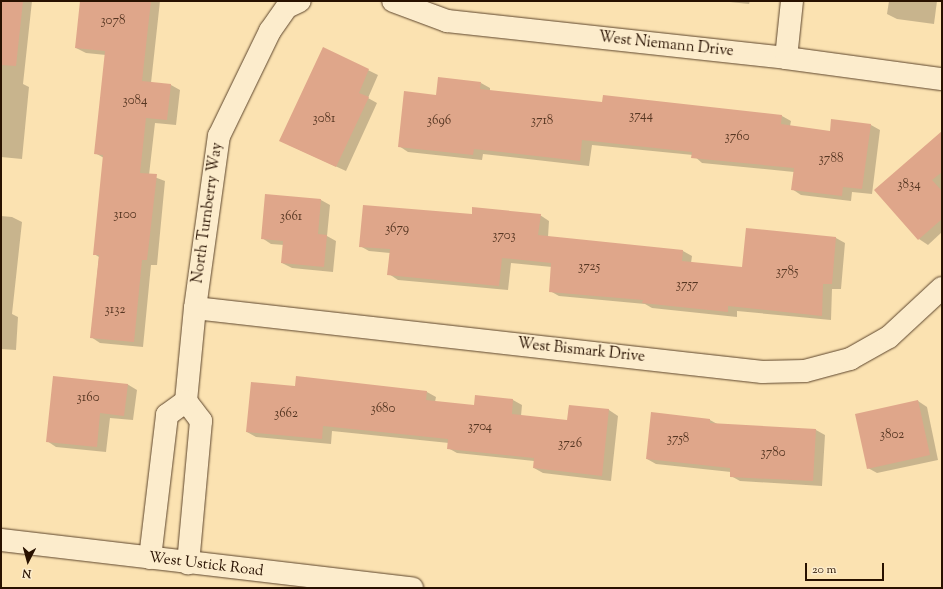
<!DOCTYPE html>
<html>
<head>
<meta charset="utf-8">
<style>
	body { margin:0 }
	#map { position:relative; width:943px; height:589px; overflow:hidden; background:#fbe2b1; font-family:"Sorts Mill Goudy",serif }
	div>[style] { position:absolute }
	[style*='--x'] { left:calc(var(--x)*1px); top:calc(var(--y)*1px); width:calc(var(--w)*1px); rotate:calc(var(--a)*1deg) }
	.shadow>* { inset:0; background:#0003 }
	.building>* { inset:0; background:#dfa68a }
	.roads { filter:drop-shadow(0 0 1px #5d452c) drop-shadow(0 0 1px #5d452c) }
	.minor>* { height:22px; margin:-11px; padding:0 11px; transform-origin:11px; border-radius:11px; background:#fceccc }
	.secondary>* { height:22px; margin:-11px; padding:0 11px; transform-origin:11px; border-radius:11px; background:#fceccc }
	span { translate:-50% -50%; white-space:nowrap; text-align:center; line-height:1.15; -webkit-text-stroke:3px #fceccc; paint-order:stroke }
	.number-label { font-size:13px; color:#563622 }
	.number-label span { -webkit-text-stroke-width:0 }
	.street-label { font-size:15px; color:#281100 }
	.frame { position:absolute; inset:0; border:2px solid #281100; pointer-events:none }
	.north { position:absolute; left:8px; top:541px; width:40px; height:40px; -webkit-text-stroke:3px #fceccc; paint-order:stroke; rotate:186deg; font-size:11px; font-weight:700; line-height:16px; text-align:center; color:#281100 }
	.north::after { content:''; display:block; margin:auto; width:14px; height:18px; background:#281100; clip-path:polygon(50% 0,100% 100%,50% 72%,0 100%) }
	.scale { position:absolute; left:805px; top:563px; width:79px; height:18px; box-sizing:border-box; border:2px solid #281100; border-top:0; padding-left:5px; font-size:12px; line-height:14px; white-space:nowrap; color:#281100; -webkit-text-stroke:3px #fceccc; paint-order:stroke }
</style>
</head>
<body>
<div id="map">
	<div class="shadow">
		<i style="clip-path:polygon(1px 1px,32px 1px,23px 84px,29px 87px,22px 159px,1px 157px)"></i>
		<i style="clip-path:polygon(81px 1px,160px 1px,151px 83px,171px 85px,180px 90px,176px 125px,155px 123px,149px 175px,165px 181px,157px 265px,151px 265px,143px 347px,100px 343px,91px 337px,99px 257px,94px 254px,104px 158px,95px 153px,106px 55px,86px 53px,76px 48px)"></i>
		<i style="clip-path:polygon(720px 1px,750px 1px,749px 4px)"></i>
		<i style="clip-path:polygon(889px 1px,937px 1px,934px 24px,897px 19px,887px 14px)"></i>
		<i style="clip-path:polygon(323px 48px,378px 75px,368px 98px,377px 103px,346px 171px,289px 145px)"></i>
		<i style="clip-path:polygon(481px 83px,490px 88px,490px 91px,603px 103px,782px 116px,791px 121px,790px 126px,831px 132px,871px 125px,880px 130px,872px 194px,852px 192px,851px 201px,801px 195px,792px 189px,794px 172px,702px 163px,693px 155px,592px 145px,589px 166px,483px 154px,482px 160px,408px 152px,399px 146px,437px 96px)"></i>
		<i style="clip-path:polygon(942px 132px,942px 232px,928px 245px,919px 239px)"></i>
		<i style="clip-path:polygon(266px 195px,321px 200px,330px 205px,327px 236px,336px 241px,333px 272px,292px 268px,282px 263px,284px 245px,271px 244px,262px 238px)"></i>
		<i style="clip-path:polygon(472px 215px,540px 215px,549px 221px,548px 237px,683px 251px,692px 256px,691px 263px,743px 268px,747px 229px,836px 238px,845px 243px,841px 289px,832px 289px,831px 320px,737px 311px,737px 317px,652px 308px,645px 304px,559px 296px,550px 291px,552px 267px,511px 263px,508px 290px,398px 280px,389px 274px,390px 253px,369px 251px,360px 246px)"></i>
		<i style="clip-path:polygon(1px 216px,12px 217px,22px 222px,12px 314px,18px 317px,16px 350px,1px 349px)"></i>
		<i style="clip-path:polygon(127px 384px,137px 390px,133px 420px,110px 418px,106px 452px,56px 447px,47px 441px)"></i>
		<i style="clip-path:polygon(296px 388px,427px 392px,436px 397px,435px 402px,475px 406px,476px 396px,513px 400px,522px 405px,521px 416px,568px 421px,569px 406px,609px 410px,618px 416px,611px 481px,543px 473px,534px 468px,534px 461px,457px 453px,448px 448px,449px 443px,332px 431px,331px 444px,256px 437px,247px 432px)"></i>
		<i style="clip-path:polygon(918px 401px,927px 407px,938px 460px,877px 473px,868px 468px)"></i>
		<i style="clip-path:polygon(652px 413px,710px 420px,719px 425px,816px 430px,825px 435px,822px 486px,740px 481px,731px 476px,731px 472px,656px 464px,647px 459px)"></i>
	</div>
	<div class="building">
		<i style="clip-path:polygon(1px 1px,23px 1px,16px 66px,1px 65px)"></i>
		<i style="clip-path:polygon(80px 1px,151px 1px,142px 81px,171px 84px,167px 120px,146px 118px,140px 173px,157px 174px,147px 260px,142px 260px,134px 342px,90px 338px,99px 255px,93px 255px,103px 155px,94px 154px,105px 51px,75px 48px)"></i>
		<i style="clip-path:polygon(323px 47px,369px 69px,359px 93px,369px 97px,336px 167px,279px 141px)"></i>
		<i style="clip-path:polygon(438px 77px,481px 82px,480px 89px,602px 102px,603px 95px,782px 115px,781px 124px,830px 131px,831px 119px,871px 124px,862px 189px,843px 187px,842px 196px,791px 190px,794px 168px,691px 158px,692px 152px,582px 140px,580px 161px,474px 149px,473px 155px,398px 147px,404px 91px,436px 95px)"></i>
		<i style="clip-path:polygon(942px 131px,942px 172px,932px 180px,942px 191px,942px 219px,918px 240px,874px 190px)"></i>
		<i style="clip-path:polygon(265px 194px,321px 199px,318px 234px,327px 235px,324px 267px,281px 263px,283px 241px,261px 239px)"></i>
		<i style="clip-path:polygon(363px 205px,472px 214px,472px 207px,541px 214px,538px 235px,683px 250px,682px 261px,742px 267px,746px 228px,836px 237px,832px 284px,823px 284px,822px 316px,728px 306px,728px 312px,642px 303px,643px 300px,549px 292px,551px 263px,502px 258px,499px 286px,387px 275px,390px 249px,359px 247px)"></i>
		<i style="clip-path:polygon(53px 376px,128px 384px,124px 416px,100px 413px,97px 447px,46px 442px)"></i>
		<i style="clip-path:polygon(296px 376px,427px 391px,426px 400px,474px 405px,475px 395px,513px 399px,512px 414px,567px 420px,569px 405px,609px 409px,602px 476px,533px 468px,534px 458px,447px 449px,448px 439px,323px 426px,322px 439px,246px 432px,251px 382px,295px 386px)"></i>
		<i style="clip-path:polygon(918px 400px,930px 455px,867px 469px,855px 414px)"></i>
		<i style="clip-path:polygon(651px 412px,710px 419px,710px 423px,816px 429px,813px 481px,730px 477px,730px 468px,646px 459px)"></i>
	</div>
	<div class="roads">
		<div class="minor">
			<i style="--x:393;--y:1;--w:58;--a:20.3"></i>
			<i style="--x:447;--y:21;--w:341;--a:6.2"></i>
			<i style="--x:786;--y:58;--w:157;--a:7.7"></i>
			<i style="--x:786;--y:58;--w:57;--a:-84"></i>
			<i style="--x:195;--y:308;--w:571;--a:6.44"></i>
			<i style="--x:762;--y:372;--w:43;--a:-1.3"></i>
			<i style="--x:805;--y:371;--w:47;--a:-14.9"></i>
			<i style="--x:850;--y:359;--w:45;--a:-29.4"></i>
			<i style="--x:889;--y:337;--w:72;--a:-42.8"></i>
			<i style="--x:186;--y:401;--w:93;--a:-84.5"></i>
			<i style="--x:195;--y:308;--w:174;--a:-82.1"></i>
			<i style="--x:219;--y:136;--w:117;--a:-64.1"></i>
			<i style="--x:270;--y:31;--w:29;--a:-55"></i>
			<i style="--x:287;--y:7;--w:14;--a:-25"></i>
			<i style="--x:150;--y:558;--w:144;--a:-83.2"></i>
			<i style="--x:167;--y:415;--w:24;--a:-36"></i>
			<i style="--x:186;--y:401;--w:25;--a:53"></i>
			<i style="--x:201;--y:421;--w:143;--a:95.2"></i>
		</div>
		<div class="secondary">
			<i style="--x:1;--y:540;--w:414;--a:6.7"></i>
		</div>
	</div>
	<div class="number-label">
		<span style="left:113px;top:21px">3078</span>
		<span style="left:135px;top:101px">3084</span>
		<span style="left:641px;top:116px">3744</span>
		<span style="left:324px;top:119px">3081</span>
		<span style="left:439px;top:121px">3696</span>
		<span style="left:542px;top:121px">3718</span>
		<span style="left:737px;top:137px">3760</span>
		<span style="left:831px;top:159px">3788</span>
		<span style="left:909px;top:185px">3834</span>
		<span style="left:125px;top:215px">3100</span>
		<span style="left:291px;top:217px">3661</span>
		<span style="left:397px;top:229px">3679</span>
		<span style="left:504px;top:236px">3703</span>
		<span style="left:589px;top:267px">3725</span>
		<span style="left:787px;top:272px">3785</span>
		<span style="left:687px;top:285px">3757</span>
		<span style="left:115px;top:310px">3132</span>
		<span style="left:88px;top:398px">3160</span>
		<span style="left:383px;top:409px">3680</span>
		<span style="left:286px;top:414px">3662</span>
		<span style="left:480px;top:427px">3704</span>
		<span style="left:892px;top:435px">3802</span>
		<span style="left:678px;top:439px">3758</span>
		<span style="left:570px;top:444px">3726</span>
		<span style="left:773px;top:453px">3780</span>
	</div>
	<div class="street-label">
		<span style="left:666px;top:45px;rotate:6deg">West Niemann Drive</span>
		<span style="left:208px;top:213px;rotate:-82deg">North Turnberry Way</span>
		<span style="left:581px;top:351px;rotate:6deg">West Bismark Drive</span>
		<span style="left:206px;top:565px;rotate:7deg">West Ustick Road</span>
	</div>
	<div class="frame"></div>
	<div class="north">N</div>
	<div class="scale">20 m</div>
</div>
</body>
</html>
